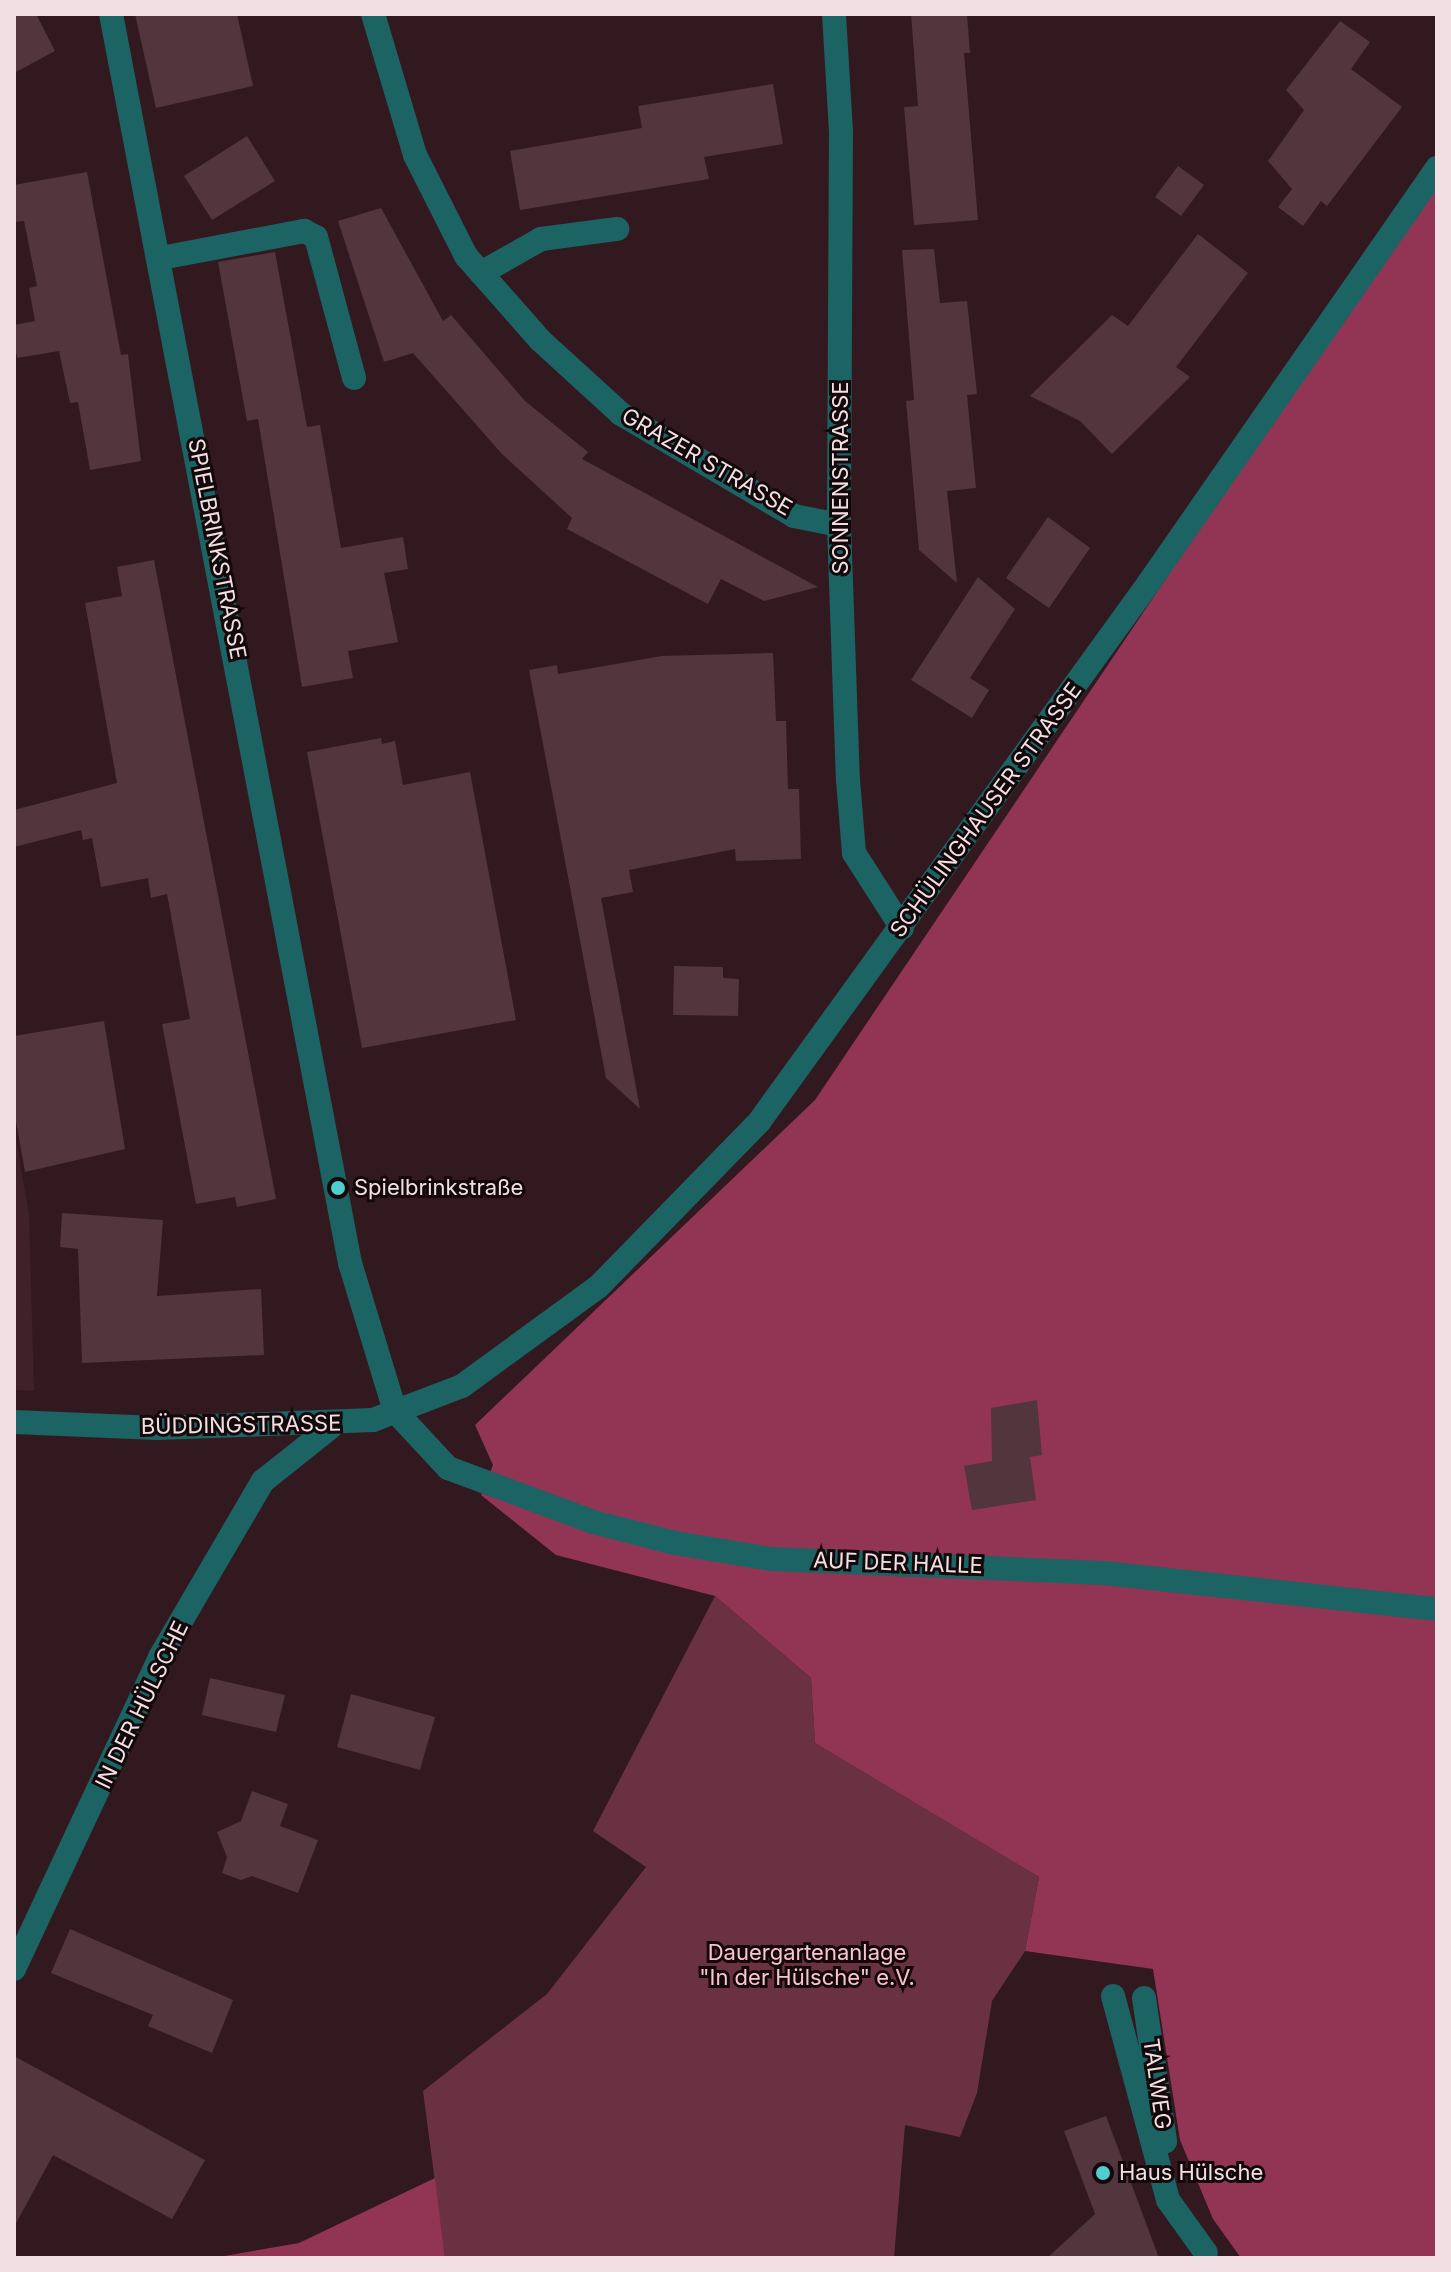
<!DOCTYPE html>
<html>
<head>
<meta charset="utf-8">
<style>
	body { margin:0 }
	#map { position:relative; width:1451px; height:2272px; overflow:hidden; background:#321920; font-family:Inter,sans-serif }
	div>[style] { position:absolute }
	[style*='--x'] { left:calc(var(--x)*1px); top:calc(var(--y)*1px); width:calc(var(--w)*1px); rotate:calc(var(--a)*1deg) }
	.built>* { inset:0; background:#402029 }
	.green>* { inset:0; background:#6a3142 }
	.forest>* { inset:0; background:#923454 }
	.building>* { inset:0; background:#52353d }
	.minor>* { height:24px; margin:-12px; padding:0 12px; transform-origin:12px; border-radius:12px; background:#1c6364 }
	.dots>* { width:22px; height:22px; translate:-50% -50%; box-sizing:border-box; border:4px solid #13080a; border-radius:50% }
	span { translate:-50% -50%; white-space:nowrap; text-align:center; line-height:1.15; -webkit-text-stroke:6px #13080a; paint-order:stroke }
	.street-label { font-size:22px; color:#f1dfe3 }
	.poi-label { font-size:22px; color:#f1dfe3 }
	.left { translate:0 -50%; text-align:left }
	.park-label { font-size:22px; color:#f9c3cf }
	.frame { position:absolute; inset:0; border:16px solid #f1dfe3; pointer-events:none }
</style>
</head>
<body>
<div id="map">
	<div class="built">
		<i style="clip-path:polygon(14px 1127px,29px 1215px,34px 1391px,14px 1390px)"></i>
	</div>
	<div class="green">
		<i style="clip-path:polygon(715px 1596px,811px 1678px,815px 1743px,1039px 1877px,1025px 1951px,992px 2001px,977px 2093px,960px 2137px,905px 2125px,894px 2258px,445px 2258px,423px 2091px,547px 1994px,646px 1867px,593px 1831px)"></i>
	</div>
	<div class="forest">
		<i style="clip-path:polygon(1437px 176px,1437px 2258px,1241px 2258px,1213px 2219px,1180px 2140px,1153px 1969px,1025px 1951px,1039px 1877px,815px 1743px,811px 1678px,715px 1596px,556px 1555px,481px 1495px,493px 1465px,475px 1425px,815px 1100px)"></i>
		<i style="clip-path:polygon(435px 2178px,445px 2258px,213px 2258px,299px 2243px)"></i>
	</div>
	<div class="building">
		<i style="clip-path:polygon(14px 14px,36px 14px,55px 51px,14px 73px)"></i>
		<i style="clip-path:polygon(135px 14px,237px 14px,253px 86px,156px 108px)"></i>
		<i style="clip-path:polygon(911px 14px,967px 14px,970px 53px,964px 53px,978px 220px,914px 225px,904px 107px,918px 106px)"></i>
		<i style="clip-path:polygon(1340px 21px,1370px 42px,1351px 69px,1402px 107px,1327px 206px,1321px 201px,1303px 226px,1278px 207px,1292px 189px,1268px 161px,1304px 110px,1286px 90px)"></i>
		<i style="clip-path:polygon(773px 84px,783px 144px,704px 157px,709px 179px,520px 210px,510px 151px,642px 128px,638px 106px)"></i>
		<i style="clip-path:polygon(247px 136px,275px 181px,212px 220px,184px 176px)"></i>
		<i style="clip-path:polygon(1178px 166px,1204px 185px,1181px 216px,1155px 197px)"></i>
		<i style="clip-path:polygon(87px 172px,121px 355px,128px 354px,141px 461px,90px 470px,78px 402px,70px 403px,59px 351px,17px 358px,14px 342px,14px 325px,35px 321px,29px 288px,37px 286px,24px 221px,14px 222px,14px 185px)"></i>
		<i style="clip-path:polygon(381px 208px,443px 321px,451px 315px,525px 401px,588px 452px,582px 459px,818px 587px,764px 601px,721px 579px,708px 604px,567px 529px,572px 518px,502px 454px,413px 353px,384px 362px,338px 221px)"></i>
		<i style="clip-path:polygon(1198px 234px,1248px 273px,1176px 367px,1190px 377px,1112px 454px,1080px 421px,1030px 396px,1112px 315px,1128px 326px)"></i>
		<i style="clip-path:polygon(934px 249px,940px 303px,967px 301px,977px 394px,967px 395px,976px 488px,947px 491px,957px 583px,919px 550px,906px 401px,914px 400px,902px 250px)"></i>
		<i style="clip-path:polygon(275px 252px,307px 427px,320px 425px,341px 548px,403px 537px,408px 569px,384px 573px,398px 642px,348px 651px,353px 678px,302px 687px,258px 419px,247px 421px,218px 262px)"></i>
		<i style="clip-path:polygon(1048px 517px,1090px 548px,1049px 608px,1006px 578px)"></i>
		<i style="clip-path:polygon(154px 560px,276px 1199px,237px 1207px,235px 1197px,196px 1204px,162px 1024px,190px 1019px,167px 894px,151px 898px,148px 878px,101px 887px,92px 838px,83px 840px,81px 830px,14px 847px,14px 810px,117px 783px,85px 603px,122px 596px,117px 567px)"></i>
		<i style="clip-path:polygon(978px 577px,1015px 609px,970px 678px,989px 690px,972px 718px,911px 680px)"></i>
		<i style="clip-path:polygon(773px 653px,776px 721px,786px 721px,788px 789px,799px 789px,801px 859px,736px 861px,735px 849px,629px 870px,633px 892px,601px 898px,640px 1109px,606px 1078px,529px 670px,557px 665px,558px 674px,662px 656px)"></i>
		<i style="clip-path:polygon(381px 738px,382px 744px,395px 741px,403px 785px,470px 772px,516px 1020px,362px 1048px,307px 752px)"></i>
		<i style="clip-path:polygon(674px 966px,723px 967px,723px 978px,739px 979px,738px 1016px,673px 1015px)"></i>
		<i style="clip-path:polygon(104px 1021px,125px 1149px,25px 1172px,14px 1110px,14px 1036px)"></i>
		<i style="clip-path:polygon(62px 1213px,163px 1220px,157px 1296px,261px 1289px,264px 1355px,82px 1363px,78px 1249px,60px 1247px)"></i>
		<i style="clip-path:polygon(1037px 1400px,1042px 1455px,1030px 1457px,1036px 1500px,972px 1510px,964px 1466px,992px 1461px,991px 1408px)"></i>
		<i style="clip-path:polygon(210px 1678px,285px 1695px,276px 1732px,202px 1715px)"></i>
		<i style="clip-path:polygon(351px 1694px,435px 1717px,420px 1770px,337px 1747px)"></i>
		<i style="clip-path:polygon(252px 1791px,288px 1804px,280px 1826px,318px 1840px,298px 1893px,252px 1876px,241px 1880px,222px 1873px,227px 1857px,217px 1832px,241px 1821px)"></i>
		<i style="clip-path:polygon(70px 1929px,233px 2000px,212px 2053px,148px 2026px,153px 2015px,51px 1973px)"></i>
		<i style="clip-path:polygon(14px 2056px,205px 2160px,172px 2219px,53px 2155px,14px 2227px)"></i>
		<i style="clip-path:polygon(1106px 2116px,1159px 2258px,1047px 2258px,1095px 2214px,1064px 2131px)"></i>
	</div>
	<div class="minor">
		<i style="--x:111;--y:14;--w:1272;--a:79.17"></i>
		<i style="--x:350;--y:1263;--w:155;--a:73.1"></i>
		<i style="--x:395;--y:1411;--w:78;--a:47.1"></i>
		<i style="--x:448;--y:1468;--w:155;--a:20.4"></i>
		<i style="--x:593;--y:1522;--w:85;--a:14.4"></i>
		<i style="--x:675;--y:1543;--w:97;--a:9.5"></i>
		<i style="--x:771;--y:1559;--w:333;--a:2.4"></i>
		<i style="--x:1104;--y:1573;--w:335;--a:6.2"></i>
		<i style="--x:373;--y:14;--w:147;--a:73.4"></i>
		<i style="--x:415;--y:155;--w:113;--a:63.2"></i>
		<i style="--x:466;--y:256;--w:112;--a:48.6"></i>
		<i style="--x:540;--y:340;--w:110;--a:42.4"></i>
		<i style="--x:621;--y:414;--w:201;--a:30.5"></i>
		<i style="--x:794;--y:516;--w:46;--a:11.3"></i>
		<i style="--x:834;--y:14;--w:117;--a:86.6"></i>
		<i style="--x:841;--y:131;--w:394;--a:90.3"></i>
		<i style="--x:839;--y:525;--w:255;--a:88"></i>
		<i style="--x:848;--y:780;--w:73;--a:85.3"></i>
		<i style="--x:854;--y:853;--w:89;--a:57.4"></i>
		<i style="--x:161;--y:258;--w:146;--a:-10.7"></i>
		<i style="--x:304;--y:231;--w:13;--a:27"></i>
		<i style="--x:316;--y:237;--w:146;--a:74.9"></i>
		<i style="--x:481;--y:273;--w:69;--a:-29.5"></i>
		<i style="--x:541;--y:239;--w:77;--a:-7.5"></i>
		<i style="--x:14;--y:1422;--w:143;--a:2.4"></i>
		<i style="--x:157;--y:1428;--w:216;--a:-2.1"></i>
		<i style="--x:373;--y:1420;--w:95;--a:-20.9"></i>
		<i style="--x:462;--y:1386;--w:168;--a:-36.1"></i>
		<i style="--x:598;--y:1287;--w:231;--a:-45.7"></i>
		<i style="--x:759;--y:1122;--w:664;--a:-54.13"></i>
		<i style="--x:1148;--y:584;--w:507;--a:-55.21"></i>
		<i style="--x:14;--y:1969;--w:344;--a:-64.9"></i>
		<i style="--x:160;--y:1657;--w:204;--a:-59.7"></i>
		<i style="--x:263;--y:1481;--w:87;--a:-38.5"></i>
		<i style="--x:1113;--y:1996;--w:211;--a:74.9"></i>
		<i style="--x:1168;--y:2200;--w:65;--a:54.4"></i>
		<i style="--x:1144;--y:1998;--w:145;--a:81.6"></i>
	</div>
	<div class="dots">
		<i style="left:338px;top:1188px;background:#52cdce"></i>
		<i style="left:1103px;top:2173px;background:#52cdce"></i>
	</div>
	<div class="street-label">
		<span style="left:707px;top:462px;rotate:30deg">GRAZER STRASSE</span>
		<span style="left:841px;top:478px;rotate:-90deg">SONNENSTRASSE</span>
		<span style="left:217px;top:549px;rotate:79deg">SPIELBRINKSTRASSE</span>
		<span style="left:986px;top:810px;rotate:-54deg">SCHÜLINGHAUSER STRASSE</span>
		<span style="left:241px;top:1425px;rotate:-1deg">BÜDDINGSTRASSE</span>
		<span style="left:898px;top:1563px;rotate:2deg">AUF DER HALLE</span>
		<span style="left:142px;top:1705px;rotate:-64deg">IN DER HÜLSCHE</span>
		<span style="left:1157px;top:2084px;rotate:82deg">TALWEG</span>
	</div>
	<div class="poi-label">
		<span class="left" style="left:354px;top:1188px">Spielbrinkstraße</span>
		<span class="left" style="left:1119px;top:2173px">Haus Hülsche</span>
	</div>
	<div class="park-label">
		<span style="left:807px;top:1965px">Dauergartenanlage<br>"In der Hülsche" e.V.</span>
	</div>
	<div class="frame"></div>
</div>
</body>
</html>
